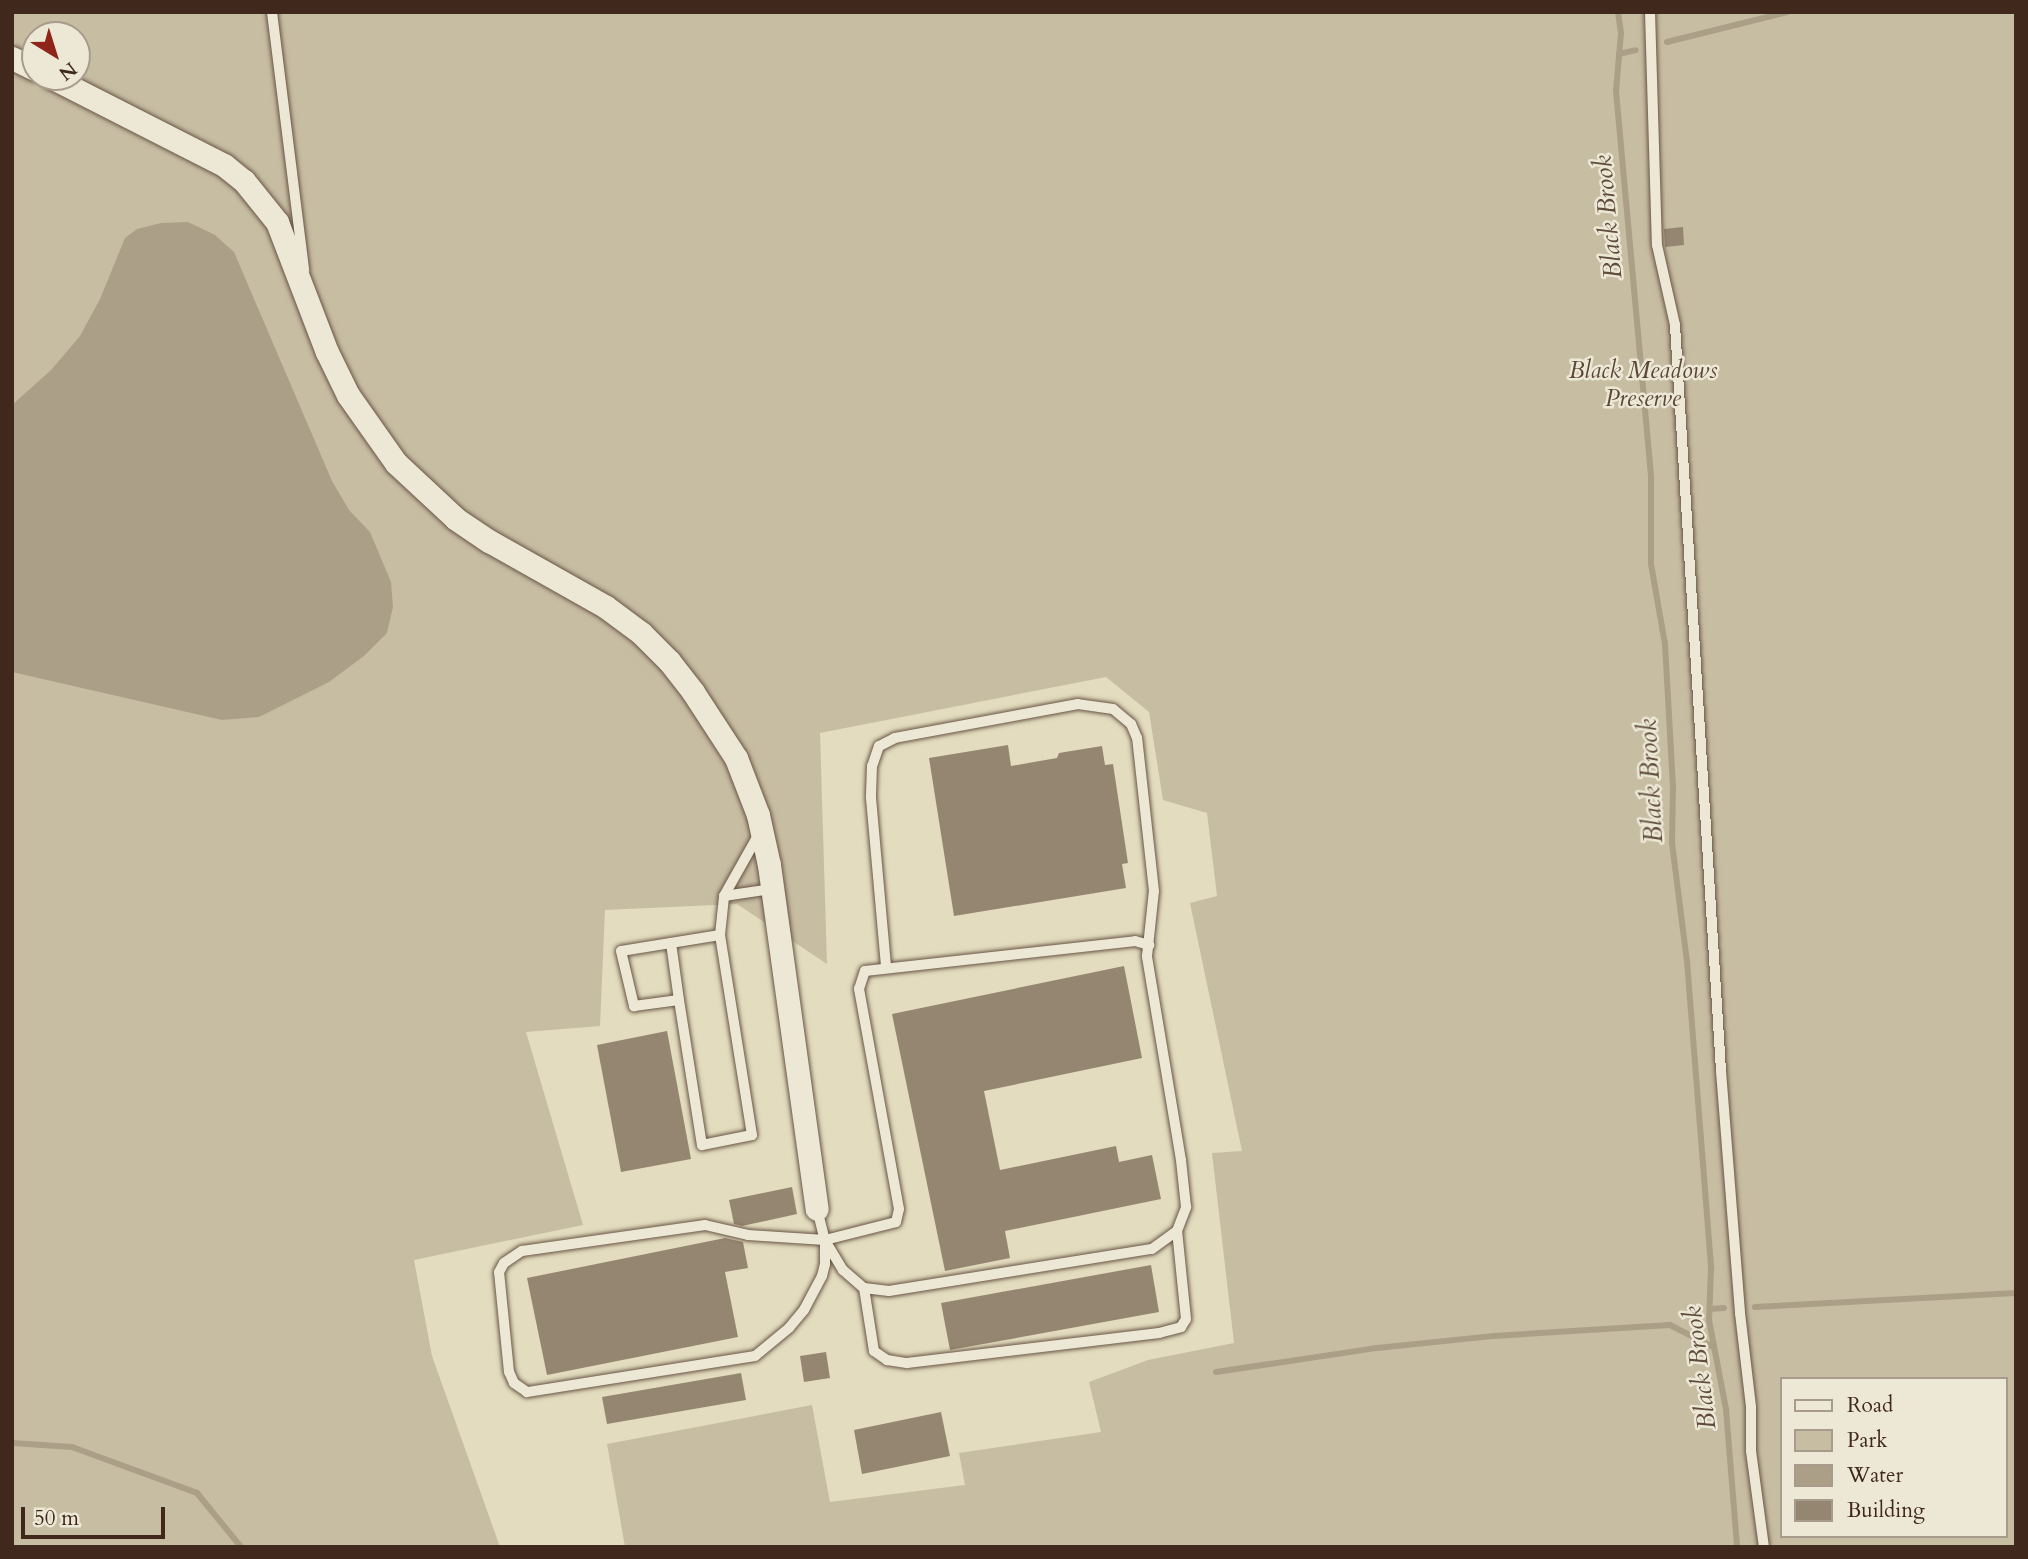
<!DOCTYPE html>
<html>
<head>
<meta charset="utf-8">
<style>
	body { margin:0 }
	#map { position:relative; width:2028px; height:1559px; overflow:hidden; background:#e3dcbf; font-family:Cardo,serif }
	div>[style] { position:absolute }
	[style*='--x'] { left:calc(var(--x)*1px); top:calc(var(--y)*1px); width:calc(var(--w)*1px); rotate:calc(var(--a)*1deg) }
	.green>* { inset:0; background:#c7bda3 }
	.water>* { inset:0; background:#ac9f88 }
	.stream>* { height:6px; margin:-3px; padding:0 3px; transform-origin:3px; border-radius:3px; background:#ac9f88 }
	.building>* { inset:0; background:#958671 }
	.roads { filter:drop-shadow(0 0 2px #695545) drop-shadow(0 0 2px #695545) }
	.service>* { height:10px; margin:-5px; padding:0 5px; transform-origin:5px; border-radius:5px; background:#ede8d5 }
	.minor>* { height:23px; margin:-11.5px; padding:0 11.5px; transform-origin:11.5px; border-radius:11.5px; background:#ede8d5 }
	span { translate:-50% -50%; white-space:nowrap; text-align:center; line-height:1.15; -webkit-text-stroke:5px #ede8d5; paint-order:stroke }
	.park-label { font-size:24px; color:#5b4637; font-style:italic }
	.water-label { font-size:26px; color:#604c3c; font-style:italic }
	.frame { position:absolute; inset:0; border:14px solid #40281c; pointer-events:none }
	.legend { position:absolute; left:1780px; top:1377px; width:228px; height:161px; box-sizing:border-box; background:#ede8d5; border:2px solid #a89b8b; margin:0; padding:9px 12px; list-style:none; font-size:21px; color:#40281c }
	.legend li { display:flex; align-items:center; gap:14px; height:35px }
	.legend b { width:35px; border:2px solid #a89b8b }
	.north { position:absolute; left:21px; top:21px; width:70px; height:70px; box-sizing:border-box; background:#ede8d5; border:2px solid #a89b8b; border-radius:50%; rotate:142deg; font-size:19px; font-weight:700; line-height:28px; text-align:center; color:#40281c }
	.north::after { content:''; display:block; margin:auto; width:24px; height:32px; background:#8f2418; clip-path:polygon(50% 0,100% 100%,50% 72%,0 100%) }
	.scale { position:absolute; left:21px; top:1507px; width:144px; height:32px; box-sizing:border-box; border:4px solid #40281c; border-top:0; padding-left:9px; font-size:21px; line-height:24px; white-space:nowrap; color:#40281c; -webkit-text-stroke:5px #ede8d5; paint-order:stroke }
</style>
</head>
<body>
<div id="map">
	<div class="green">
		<i style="clip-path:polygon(evenodd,12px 12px,2016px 12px,2016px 1547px,625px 1547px,607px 1444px,812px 1405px,830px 1502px,965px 1485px,959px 1453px,1101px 1432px,1089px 1382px,1148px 1360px,1234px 1343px,1212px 1153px,1242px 1151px,1190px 903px,1217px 896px,1207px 813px,1163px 800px,1149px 712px,1106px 677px,820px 733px,827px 964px,737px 904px,605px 910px,600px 1026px,526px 1032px,583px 1225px,414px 1260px,432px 1356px,500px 1547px,12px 1547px,12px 12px,35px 35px,77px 35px,77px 77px,35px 77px,35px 35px,12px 12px,1781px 1379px,2005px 1379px,2005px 1536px,1781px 1536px,1781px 1379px)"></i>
	</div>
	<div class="water">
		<i style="clip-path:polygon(188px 222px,215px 235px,234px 252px,332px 481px,349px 510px,370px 532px,391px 582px,393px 607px,387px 633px,364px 656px,329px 682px,259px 717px,222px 720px,12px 672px,12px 405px,51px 370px,80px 336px,100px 299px,125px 238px,137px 229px,161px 223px)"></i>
	</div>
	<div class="stream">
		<i style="--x:1618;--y:12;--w:21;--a:82"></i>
		<i style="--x:1621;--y:33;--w:58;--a:94.9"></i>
		<i style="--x:1616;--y:91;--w:389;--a:84.8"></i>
		<i style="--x:1651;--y:478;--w:86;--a:90"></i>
		<i style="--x:1651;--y:564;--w:81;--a:80.1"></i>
		<i style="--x:1665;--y:644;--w:141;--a:86.8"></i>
		<i style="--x:1673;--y:785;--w:58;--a:91"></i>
		<i style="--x:1672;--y:843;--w:119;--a:82.8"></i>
		<i style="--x:1687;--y:961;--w:309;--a:85.5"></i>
		<i style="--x:1711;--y:1269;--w:51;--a:92.2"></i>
		<i style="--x:1709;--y:1320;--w:91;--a:79.2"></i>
		<i style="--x:1726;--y:1409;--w:138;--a:85.4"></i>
		<i style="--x:1667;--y:42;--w:124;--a:-14"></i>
		<i style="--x:1619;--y:54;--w:17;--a:-13"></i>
		<i style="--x:1755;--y:1307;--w:261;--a:-3.1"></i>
		<i style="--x:1710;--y:1309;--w:14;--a:-4"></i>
		<i style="--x:1216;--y:1372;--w:163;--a:-8.5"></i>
		<i style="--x:1377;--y:1348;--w:118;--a:-5.9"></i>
		<i style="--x:1494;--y:1336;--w:176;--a:-3.6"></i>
		<i style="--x:1670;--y:1325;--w:48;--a:27.1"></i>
		<i style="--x:12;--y:1443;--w:60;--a:3.8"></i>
		<i style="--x:72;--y:1447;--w:133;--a:20.2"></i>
		<i style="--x:197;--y:1493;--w:70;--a:50.8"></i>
	</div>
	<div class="building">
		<i style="clip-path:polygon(1683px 227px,1684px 245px,1665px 247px,1664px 229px)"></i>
		<i style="clip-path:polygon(1008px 745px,1011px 766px,1057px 758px,1059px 753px,1102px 746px,1105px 765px,1113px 764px,1128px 863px,1122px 864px,1126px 888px,954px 916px,929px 758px)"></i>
		<i style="clip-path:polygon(1124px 966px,1142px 1058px,984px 1091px,1000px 1170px,1116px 1146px,1119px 1162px,1152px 1155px,1161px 1199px,1005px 1231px,1010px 1258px,945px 1271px,892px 1014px)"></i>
		<i style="clip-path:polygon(667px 1031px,691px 1159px,621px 1172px,597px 1045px)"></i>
		<i style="clip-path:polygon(792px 1187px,797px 1214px,742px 1226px,734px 1224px,729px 1200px)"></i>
		<i style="clip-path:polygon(725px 1238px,743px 1242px,748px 1268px,725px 1272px,738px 1337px,547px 1375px,527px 1278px)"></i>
		<i style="clip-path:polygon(1151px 1265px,1159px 1312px,950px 1350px,941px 1303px)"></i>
		<i style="clip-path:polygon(826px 1352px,830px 1378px,804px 1382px,800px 1356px)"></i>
		<i style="clip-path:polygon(741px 1373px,746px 1400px,607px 1424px,602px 1397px)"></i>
		<i style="clip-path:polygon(941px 1412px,950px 1456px,862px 1474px,854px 1430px)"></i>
	</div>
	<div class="roads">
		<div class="service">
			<i style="--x:272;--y:12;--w:260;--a:82.9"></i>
			<i style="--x:1650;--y:12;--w:233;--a:88.3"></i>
			<i style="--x:1657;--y:245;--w:82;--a:77.3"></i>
			<i style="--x:1675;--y:325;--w:747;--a:86.47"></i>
			<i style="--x:1721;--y:1071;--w:243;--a:85.5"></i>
			<i style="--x:1740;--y:1313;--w:95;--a:83.3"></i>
			<i style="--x:1751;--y:1407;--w:44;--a:90"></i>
			<i style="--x:1751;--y:1451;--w:97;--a:82.3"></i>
			<i style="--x:760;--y:832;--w:73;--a:119.4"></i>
			<i style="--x:724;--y:896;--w:49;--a:-8.3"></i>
			<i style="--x:720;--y:935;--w:100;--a:170.8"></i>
			<i style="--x:621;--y:951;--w:57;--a:76.7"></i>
			<i style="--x:634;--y:1006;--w:45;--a:-7.6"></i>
			<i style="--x:679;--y:1000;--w:147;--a:81"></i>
			<i style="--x:702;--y:1145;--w:51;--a:-11.3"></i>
			<i style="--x:752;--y:1135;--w:203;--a:-99.1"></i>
			<i style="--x:720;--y:935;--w:39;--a:-84"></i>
			<i style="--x:671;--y:943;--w:58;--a:82"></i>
			<i style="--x:817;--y:1209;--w:32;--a:76"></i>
			<i style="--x:825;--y:1240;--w:24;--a:90"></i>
			<i style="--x:825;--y:1264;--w:12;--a:104"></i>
			<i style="--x:822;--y:1276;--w:38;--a:118"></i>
			<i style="--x:804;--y:1310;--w:23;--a:130"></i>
			<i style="--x:789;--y:1328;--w:44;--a:140.5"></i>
			<i style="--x:755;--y:1356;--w:231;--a:171"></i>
			<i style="--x:527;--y:1392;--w:16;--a:-145"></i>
			<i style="--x:514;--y:1383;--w:12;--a:-114"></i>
			<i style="--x:509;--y:1372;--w:100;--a:-95.7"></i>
			<i style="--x:499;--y:1272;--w:10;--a:-61"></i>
			<i style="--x:504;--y:1263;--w:22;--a:-34"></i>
			<i style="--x:522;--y:1251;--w:185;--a:-8.1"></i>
			<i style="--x:705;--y:1225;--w:44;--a:13.1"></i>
			<i style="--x:748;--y:1235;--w:77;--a:3.7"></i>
			<i style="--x:825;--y:1240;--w:73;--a:-14.2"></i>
			<i style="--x:896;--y:1222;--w:13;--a:-77"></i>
			<i style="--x:899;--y:1209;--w:224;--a:-100.3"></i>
			<i style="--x:859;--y:989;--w:19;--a:-72"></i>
			<i style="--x:865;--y:971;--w:272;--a:-6.3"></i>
			<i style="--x:1135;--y:941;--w:15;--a:16"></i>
			<i style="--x:826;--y:1242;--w:33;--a:59"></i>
			<i style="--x:843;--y:1270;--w:28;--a:41"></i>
			<i style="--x:864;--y:1288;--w:25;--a:7"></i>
			<i style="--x:889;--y:1291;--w:266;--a:-9.1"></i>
			<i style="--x:1152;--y:1249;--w:31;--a:-36"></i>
			<i style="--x:1177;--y:1231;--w:26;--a:-69"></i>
			<i style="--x:1186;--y:1207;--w:47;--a:-96.1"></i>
			<i style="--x:1181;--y:1160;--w:207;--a:-99.5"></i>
			<i style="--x:1147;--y:956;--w:65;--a:-83.9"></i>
			<i style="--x:1154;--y:891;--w:154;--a:-96.3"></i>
			<i style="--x:1137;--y:738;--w:15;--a:-113"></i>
			<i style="--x:1131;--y:724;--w:23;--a:-140"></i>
			<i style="--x:1113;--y:709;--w:35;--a:-172"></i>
			<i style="--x:1078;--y:704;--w:186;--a:169.5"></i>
			<i style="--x:895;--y:738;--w:18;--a:153"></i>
			<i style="--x:879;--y:746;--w:21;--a:109"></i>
			<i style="--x:872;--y:766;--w:32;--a:92"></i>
			<i style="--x:871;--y:798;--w:170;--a:84.9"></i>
			<i style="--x:864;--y:1288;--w:64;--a:81"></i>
			<i style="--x:874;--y:1351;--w:16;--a:35"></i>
			<i style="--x:887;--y:1360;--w:20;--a:9"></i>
			<i style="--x:907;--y:1363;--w:254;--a:-6.8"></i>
			<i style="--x:1159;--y:1333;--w:23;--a:-15"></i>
			<i style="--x:1181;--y:1327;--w:9;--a:-58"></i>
			<i style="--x:1186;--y:1319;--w:88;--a:-95.8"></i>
		</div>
		<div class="minor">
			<i style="--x:12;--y:58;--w:25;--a:26"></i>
			<i style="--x:51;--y:77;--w:194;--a:27"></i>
			<i style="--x:224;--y:165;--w:26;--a:39"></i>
			<i style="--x:244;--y:181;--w:53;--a:51.2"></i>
			<i style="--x:277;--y:222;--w:139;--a:69"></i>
			<i style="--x:327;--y:352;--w:48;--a:64"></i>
			<i style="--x:348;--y:395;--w:83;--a:54.8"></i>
			<i style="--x:396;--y:463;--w:82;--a:43"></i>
			<i style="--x:456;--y:519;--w:40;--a:34"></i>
			<i style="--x:489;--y:541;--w:134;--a:29.4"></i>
			<i style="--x:606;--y:607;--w:44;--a:36.6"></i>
			<i style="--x:641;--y:633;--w:40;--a:45"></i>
			<i style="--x:669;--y:661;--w:39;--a:52"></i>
			<i style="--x:693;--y:692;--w:79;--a:56.9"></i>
			<i style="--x:736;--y:758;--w:61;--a:68.9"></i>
			<i style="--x:758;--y:815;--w:51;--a:77.6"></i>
			<i style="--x:769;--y:865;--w:347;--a:82.1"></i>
		</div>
	</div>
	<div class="park-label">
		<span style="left:1643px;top:385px">Black Meadows<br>Preserve</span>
	</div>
	<div class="water-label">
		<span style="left:1608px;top:217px;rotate:-95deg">Black Brook</span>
		<span style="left:1651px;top:781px;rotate:-93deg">Black Brook</span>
		<span style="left:1700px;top:1368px;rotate:-97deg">Black Brook</span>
	</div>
	<div class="frame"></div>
	<ul class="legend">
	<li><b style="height:9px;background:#ede8d5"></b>Road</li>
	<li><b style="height:19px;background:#c7bda3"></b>Park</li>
	<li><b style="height:19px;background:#ac9f88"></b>Water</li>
	<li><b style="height:19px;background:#958671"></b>Building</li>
	</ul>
	<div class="north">N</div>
	<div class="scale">50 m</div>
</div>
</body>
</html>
